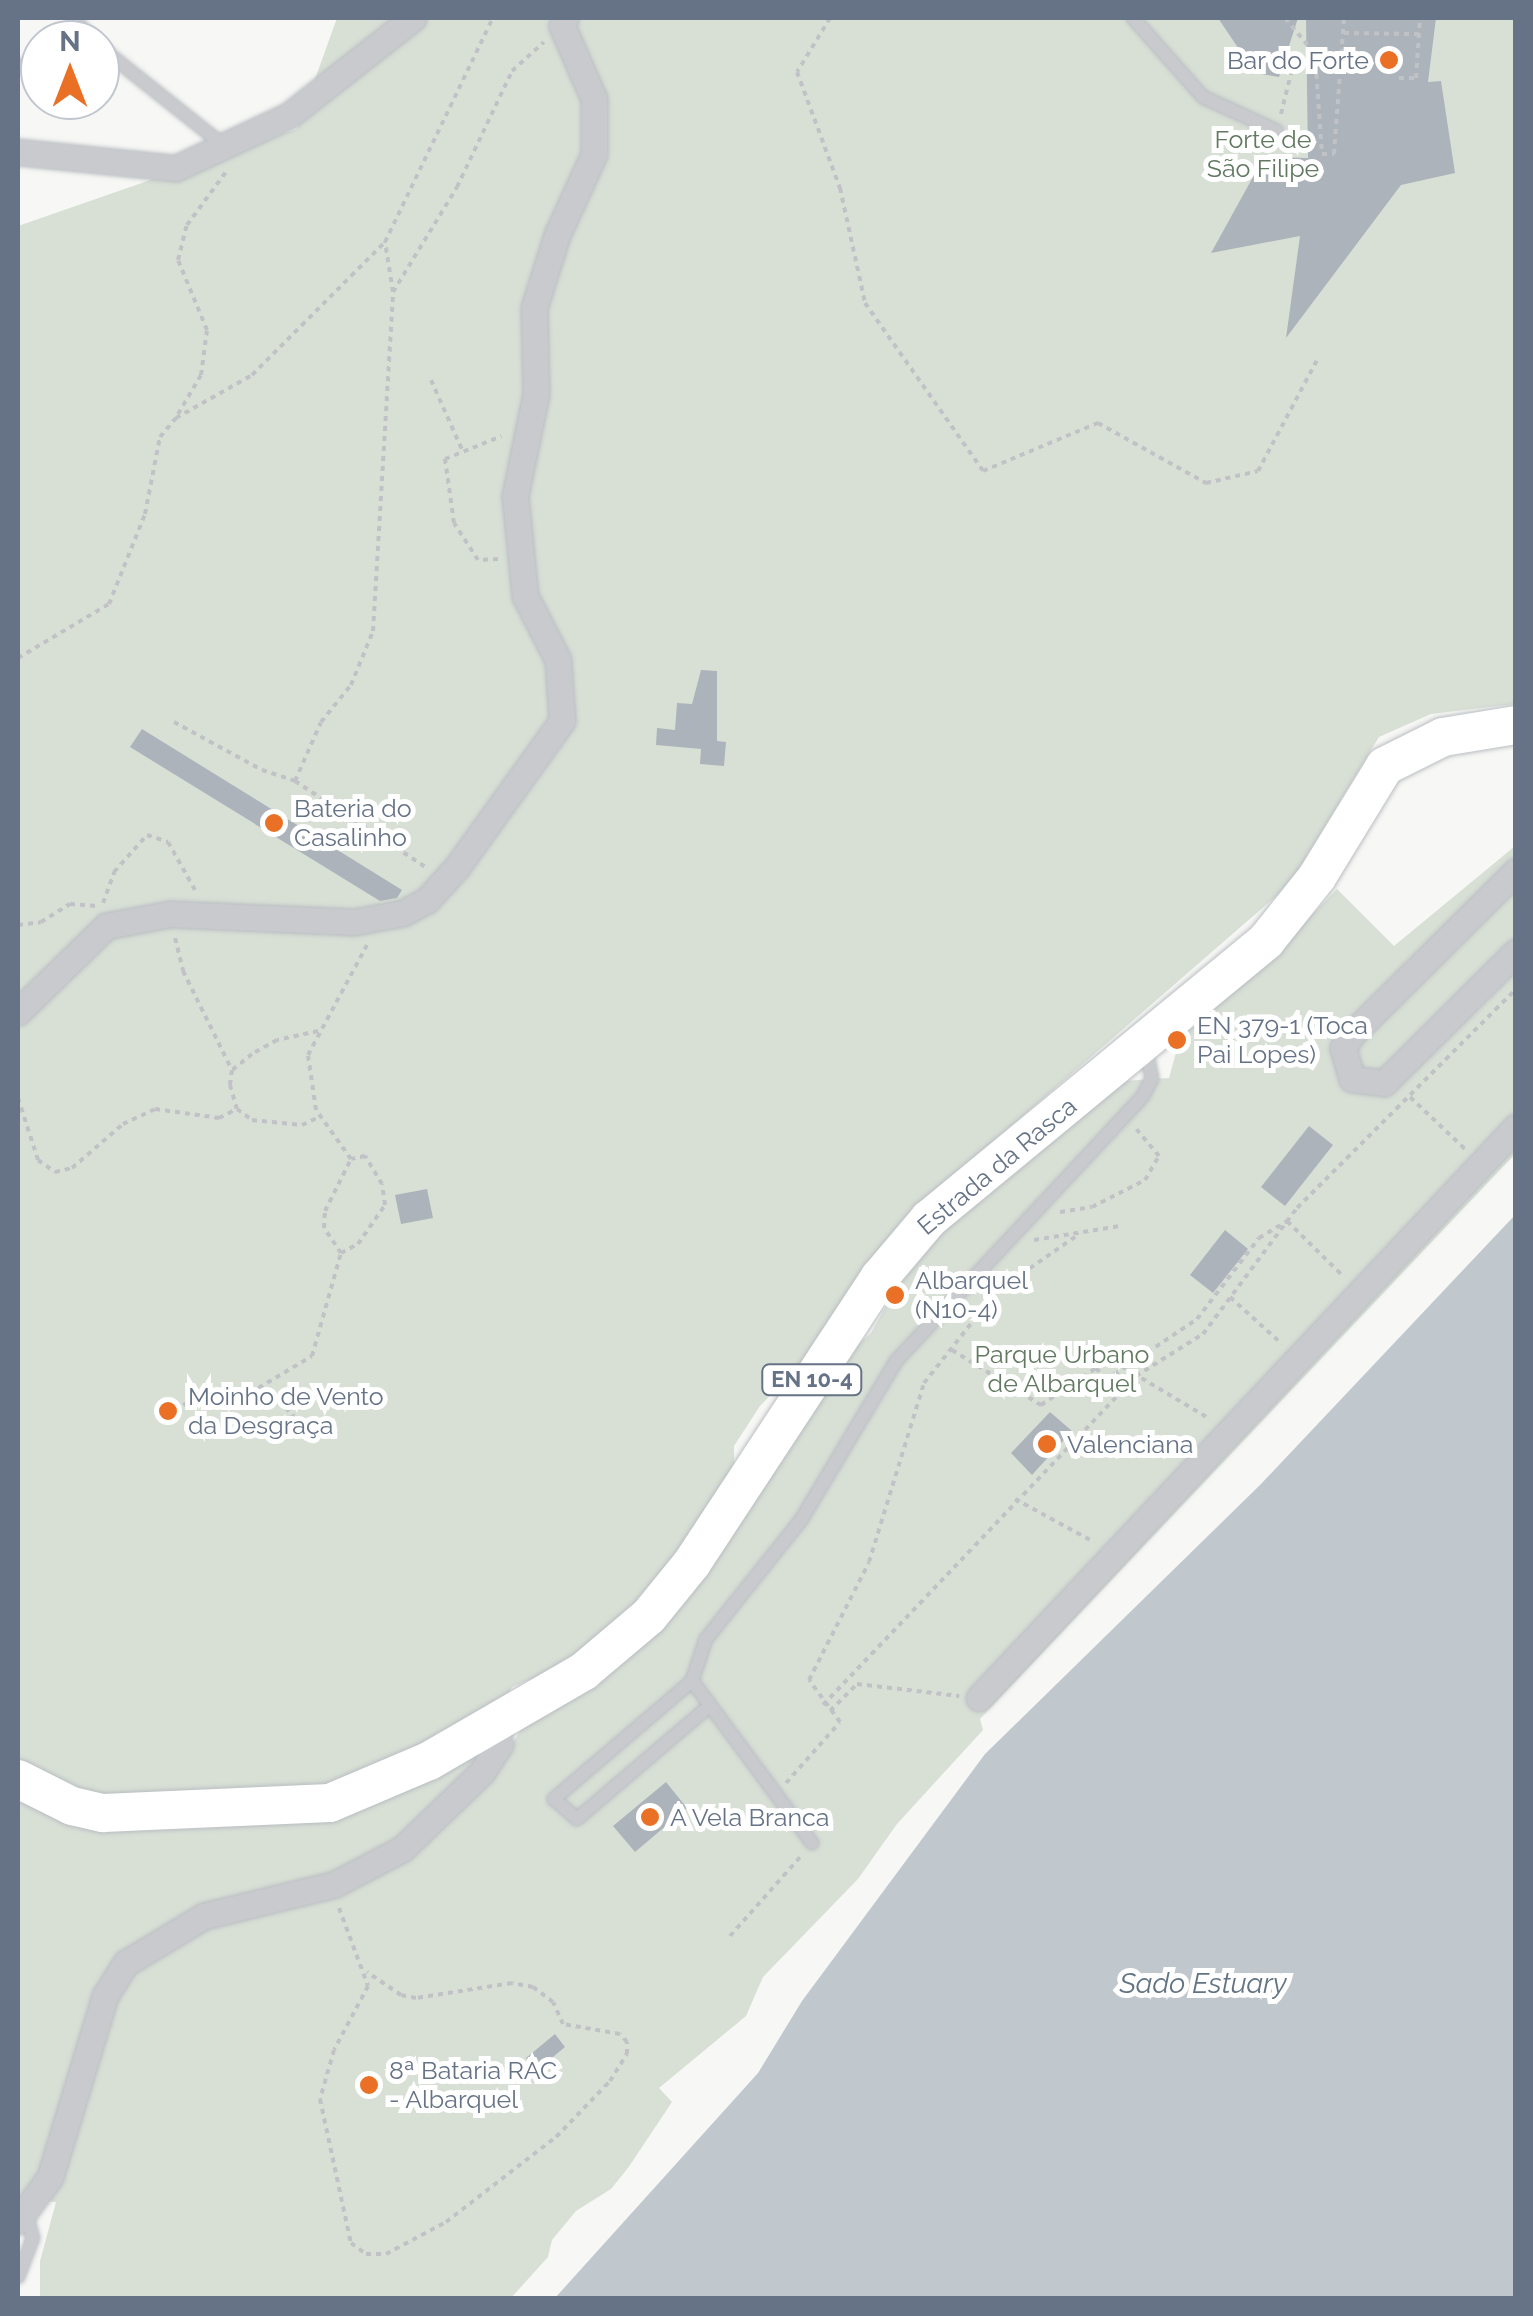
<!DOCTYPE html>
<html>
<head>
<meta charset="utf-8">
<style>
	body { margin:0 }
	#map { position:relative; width:1533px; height:2316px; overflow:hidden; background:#f7f8f5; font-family:Raleway,sans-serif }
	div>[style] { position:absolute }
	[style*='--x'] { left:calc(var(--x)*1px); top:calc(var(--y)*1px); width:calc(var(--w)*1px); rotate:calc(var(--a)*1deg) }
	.green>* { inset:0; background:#d8e0d6 }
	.water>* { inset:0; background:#c0c8ce }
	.building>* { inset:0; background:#acb3ba }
	.path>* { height:4px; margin-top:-2px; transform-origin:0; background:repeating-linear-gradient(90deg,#c1c2c5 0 5px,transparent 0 10px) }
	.roads { filter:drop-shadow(0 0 2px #babdc2) drop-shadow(0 0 2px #babdc2) }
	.lane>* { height:12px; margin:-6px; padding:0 6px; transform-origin:6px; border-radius:6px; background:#c8cace }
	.street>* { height:25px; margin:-12.5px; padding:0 12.5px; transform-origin:12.5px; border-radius:12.5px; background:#c8cace }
	.primary>* { height:38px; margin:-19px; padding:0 19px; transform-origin:19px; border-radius:19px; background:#fff }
	.dots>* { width:28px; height:28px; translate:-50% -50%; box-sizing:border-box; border:5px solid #fff; border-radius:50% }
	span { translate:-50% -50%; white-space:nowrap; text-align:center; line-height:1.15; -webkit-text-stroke:10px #fff; paint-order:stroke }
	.shield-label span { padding:2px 8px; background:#fff; border:2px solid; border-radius:8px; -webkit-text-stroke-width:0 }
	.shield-label { font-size:22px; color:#667387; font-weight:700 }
	.poi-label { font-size:25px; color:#667387 }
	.right { translate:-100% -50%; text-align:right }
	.left { translate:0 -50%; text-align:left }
	.park-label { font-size:25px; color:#627961 }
	.street-label { font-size:25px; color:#667387 }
	.water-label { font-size:28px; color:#627483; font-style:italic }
	.frame { position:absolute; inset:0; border:20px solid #667387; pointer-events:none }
	.north { position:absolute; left:20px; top:20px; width:100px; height:100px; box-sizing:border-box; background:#fff; border:2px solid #c2c7cf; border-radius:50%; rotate:0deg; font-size:28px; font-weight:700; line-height:40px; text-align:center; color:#667387 }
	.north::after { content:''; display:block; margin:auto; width:35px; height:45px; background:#e97024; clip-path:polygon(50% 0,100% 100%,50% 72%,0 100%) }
</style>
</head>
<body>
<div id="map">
	<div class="green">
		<i style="clip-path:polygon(337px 18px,1515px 18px,1515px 704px,1431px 714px,1379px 737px,1289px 885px,932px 1195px,803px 1371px,796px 1369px,760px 1406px,734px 1446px,734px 1476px,638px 1610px,578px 1659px,512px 1687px,477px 1759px,494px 1771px,525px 1724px,637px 1645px,842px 1359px,871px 1333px,914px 1256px,1123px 1081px,1169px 1078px,1180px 1038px,1261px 968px,1337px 889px,1394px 946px,1515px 846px,1515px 1154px,980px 1719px,983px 1730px,897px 1824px,858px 1879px,763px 1977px,746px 2016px,659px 2088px,672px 2102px,628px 2168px,611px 2189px,576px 2211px,552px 2240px,548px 2257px,511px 2298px,40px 2298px,40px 2261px,56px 2202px,18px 2199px,18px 226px,297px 129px)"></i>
	</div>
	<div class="water">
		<i style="clip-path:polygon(1515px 1215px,1515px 2298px,555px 2298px,758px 2073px,802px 2001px,985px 1754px,1261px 1484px)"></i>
	</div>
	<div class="building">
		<i style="clip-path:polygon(1218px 18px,1298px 18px,1279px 77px,1255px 73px)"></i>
		<i style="clip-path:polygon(1306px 18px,1436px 18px,1428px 82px,1441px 81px,1455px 173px,1401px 185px,1286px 338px,1300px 236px,1211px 253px,1264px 157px,1308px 158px)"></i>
		<i style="clip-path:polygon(701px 670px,717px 671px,717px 741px,726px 742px,724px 766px,700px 764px,701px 749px,656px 745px,657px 728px,675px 730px,677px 703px,692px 704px)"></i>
		<i style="clip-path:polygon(142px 729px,402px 890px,397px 898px,380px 901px,130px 747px)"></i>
		<i style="clip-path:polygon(1309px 1126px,1333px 1145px,1285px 1206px,1261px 1187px)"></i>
		<i style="clip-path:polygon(427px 1189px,433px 1218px,401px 1224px,395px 1195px)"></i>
		<i style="clip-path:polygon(1225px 1230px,1248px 1249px,1213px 1293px,1190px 1275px)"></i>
		<i style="clip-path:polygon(1050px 1412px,1072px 1431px,1032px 1475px,1011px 1453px)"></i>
		<i style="clip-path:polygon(666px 1782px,687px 1808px,635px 1852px,613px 1826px)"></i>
		<i style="clip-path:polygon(555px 2034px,565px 2047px,536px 2071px,526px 2058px)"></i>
	</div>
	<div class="path">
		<i style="--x:830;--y:18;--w:63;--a:121.4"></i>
		<i style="--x:797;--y:72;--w:124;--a:69.7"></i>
		<i style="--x:840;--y:188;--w:118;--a:77.7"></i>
		<i style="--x:865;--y:303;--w:205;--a:54.9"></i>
		<i style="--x:983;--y:471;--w:125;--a:-22.7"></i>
		<i style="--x:1098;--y:423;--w:124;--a:29.1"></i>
		<i style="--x:1206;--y:483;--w:53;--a:-13"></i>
		<i style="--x:1258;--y:471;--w:128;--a:-62"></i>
		<i style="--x:1285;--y:18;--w:47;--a:50.2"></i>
		<i style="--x:1315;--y:54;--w:100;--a:86"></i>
		<i style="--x:1322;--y:154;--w:12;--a:0"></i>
		<i style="--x:1334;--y:154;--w:136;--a:-85.8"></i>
		<i style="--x:1344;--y:33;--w:75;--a:0.8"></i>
		<i style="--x:1399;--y:78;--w:17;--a:0"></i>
		<i style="--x:1416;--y:78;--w:60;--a:-86.2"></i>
		<i style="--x:1281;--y:114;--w:50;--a:-76.2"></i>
		<i style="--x:393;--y:292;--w:123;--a:-58.6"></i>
		<i style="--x:457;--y:187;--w:128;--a:-64.6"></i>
		<i style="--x:512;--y:71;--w:43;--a:-42.2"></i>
		<i style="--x:431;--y:380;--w:79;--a:66"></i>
		<i style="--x:178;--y:414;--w:45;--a:-59.5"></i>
		<i style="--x:201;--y:375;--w:45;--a:-82.4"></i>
		<i style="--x:207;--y:330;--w:76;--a:-112.5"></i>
		<i style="--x:178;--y:260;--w:36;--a:-76"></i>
		<i style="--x:187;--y:225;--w:66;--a:-53.7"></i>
		<i style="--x:498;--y:559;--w:20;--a:177"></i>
		<i style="--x:478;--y:560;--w:44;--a:-123"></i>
		<i style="--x:454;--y:523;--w:65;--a:-98"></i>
		<i style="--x:445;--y:459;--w:61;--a:-22"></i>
		<i style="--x:18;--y:658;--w:106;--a:-30.7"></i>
		<i style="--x:109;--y:604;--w:97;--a:-68.2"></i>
		<i style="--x:145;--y:514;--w:78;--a:-79"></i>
		<i style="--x:160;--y:437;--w:25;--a:-50"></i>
		<i style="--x:176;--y:418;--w:87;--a:-29.5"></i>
		<i style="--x:252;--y:375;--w:188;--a:-45"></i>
		<i style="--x:174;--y:722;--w:100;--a:28.6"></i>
		<i style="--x:262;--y:770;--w:35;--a:18"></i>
		<i style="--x:295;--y:781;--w:158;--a:33.4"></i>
		<i style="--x:295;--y:781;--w:64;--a:-66.2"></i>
		<i style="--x:321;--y:722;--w:48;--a:-51"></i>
		<i style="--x:351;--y:685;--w:58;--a:-67.8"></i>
		<i style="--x:373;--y:631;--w:340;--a:-86.6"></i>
		<i style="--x:393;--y:292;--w:51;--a:-99.1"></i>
		<i style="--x:385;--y:242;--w:249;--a:-64.3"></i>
		<i style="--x:103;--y:903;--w:33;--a:-70"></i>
		<i style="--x:114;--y:872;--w:50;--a:-48.3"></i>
		<i style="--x:147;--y:835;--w:22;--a:18"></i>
		<i style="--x:168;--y:842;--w:55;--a:60.6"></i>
		<i style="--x:18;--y:925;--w:23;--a:-7"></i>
		<i style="--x:41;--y:922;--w:34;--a:-32"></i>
		<i style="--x:70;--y:904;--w:27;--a:4"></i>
		<i style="--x:175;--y:938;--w:34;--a:76"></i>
		<i style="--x:183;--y:971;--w:110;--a:63.7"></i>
		<i style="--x:318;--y:1031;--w:42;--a:167.6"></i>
		<i style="--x:277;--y:1040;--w:29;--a:151"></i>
		<i style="--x:252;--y:1054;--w:26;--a:141"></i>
		<i style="--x:232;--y:1070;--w:15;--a:98"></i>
		<i style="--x:230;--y:1085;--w:25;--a:74"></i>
		<i style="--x:237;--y:1109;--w:19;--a:36"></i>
		<i style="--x:252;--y:1120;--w:50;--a:5.7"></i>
		<i style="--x:302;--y:1125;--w:19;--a:-25"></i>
		<i style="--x:1410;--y:1097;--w:76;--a:43.4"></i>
		<i style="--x:18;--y:1098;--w:65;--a:72.1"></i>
		<i style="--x:38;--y:1160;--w:21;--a:35"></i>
		<i style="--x:55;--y:1172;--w:17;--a:-13"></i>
		<i style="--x:72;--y:1168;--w:67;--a:-40.8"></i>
		<i style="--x:123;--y:1124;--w:35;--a:-25"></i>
		<i style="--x:155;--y:1109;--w:65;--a:8"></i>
		<i style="--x:219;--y:1118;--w:20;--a:-27"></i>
		<i style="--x:1060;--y:1212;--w:32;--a:-9"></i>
		<i style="--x:1092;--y:1207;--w:59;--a:-27"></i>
		<i style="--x:1145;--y:1180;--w:28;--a:-60"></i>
		<i style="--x:1159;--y:1156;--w:35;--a:-130"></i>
		<i style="--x:1034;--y:1240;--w:87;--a:-9.2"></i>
		<i style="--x:341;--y:1253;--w:30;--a:-124"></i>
		<i style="--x:324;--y:1228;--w:17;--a:-87"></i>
		<i style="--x:325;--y:1211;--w:58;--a:-63.4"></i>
		<i style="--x:351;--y:1159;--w:60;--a:-125.5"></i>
		<i style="--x:316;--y:1110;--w:56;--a:-98.3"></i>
		<i style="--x:308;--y:1055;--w:125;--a:-61.8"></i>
		<i style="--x:1230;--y:1297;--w:70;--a:42.1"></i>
		<i style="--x:952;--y:1350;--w:105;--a:31.7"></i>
		<i style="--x:1041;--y:1405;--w:66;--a:-33.9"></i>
		<i style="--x:1096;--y:1368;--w:25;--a:50"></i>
		<i style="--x:1112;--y:1387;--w:25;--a:-34"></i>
		<i style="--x:1133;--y:1373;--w:90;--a:30.9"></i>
		<i style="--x:1106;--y:1380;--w:110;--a:-33.8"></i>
		<i style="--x:1197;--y:1319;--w:102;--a:-52.6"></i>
		<i style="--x:1259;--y:1238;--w:33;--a:-31"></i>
		<i style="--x:1287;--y:1221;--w:78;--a:44.5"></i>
		<i style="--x:250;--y:1393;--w:7;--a:74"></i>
		<i style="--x:252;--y:1400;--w:26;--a:2"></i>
		<i style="--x:278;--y:1401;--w:22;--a:43"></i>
		<i style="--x:294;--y:1416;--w:34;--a:157"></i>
		<i style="--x:183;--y:1405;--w:46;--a:-19.2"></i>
		<i style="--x:226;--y:1390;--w:24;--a:7"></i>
		<i style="--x:250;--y:1393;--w:72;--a:-30.8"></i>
		<i style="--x:312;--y:1356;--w:107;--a:-74.3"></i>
		<i style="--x:341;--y:1253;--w:19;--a:-28"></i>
		<i style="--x:358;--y:1244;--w:47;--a:-55.3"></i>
		<i style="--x:385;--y:1205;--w:21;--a:-98"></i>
		<i style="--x:382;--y:1184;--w:33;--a:-121"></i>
		<i style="--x:365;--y:1156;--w:14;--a:168"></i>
		<i style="--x:1015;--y:1499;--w:90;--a:28.6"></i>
		<i style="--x:823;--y:1705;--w:454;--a:-46.4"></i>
		<i style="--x:1136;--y:1376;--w:79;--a:-32.1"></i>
		<i style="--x:1203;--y:1334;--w:157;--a:-53.3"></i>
		<i style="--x:1297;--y:1208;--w:310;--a:-45"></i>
		<i style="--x:830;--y:1711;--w:38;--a:-45"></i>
		<i style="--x:857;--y:1684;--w:103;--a:6.7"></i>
		<i style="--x:786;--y:1783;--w:81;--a:-48.5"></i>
		<i style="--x:840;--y:1722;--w:52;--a:-126.4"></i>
		<i style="--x:809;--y:1680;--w:132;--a:-63"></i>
		<i style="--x:869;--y:1562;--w:187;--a:-72.9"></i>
		<i style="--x:924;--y:1383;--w:117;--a:-51.6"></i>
		<i style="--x:997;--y:1291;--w:95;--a:-34.7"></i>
		<i style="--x:339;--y:1908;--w:83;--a:69.6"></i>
		<i style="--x:368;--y:1986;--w:72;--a:118"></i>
		<i style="--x:334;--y:2050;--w:51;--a:105.9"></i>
		<i style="--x:320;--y:2099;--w:147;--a:77.9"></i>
		<i style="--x:351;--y:2243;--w:19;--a:36"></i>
		<i style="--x:366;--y:2254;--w:20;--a:0"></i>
		<i style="--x:386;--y:2254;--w:68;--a:-28.1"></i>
		<i style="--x:446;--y:2222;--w:139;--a:-37.7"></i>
		<i style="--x:556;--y:2137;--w:78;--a:-46"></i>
		<i style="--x:610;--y:2081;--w:32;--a:-58"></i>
		<i style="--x:627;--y:2054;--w:12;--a:-90"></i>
		<i style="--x:627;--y:2042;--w:11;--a:-131"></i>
		<i style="--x:620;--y:2034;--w:58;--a:-170"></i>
		<i style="--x:563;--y:2024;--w:24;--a:-114"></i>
		<i style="--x:553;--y:2002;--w:25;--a:-143"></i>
		<i style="--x:533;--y:1987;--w:21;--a:-169"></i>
		<i style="--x:512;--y:1983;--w:97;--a:171.1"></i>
		<i style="--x:416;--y:1998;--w:15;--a:-169"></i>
		<i style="--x:401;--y:1995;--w:41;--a:-145.9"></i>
		<i style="--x:730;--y:1936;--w:108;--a:-48.4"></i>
	</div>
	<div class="roads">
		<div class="lane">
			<i style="--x:74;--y:18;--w:28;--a:51"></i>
			<i style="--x:1133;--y:18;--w:106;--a:48.5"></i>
			<i style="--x:1203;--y:97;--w:81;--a:24.7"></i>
			<i style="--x:100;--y:47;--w:156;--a:38.5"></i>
			<i style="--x:18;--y:66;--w:22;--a:-3"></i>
			<i style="--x:692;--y:1681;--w:182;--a:139.5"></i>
			<i style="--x:554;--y:1799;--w:30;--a:41"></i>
			<i style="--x:577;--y:1819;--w:171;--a:-40.5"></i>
			<i style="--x:812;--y:1843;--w:202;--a:-126.5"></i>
			<i style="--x:692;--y:1681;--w:44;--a:-71.6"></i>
			<i style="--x:706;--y:1639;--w:152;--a:-51.4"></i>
			<i style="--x:801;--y:1520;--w:185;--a:-59.1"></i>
			<i style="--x:896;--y:1361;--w:362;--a:-47"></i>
			<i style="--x:1143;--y:1096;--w:20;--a:-63"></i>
			<i style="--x:1152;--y:1078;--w:30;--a:-102"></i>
			<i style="--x:18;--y:2277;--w:42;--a:-69"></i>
			<i style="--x:33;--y:2238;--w:26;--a:-106"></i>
		</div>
		<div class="street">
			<i style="--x:18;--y:152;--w:159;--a:5.8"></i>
			<i style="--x:176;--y:168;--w:123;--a:-24.9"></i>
			<i style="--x:288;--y:116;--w:159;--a:-38.1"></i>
			<i style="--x:1516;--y:871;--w:231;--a:135.2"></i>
			<i style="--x:1352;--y:1034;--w:17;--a:123"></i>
			<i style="--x:1343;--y:1048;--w:32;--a:74"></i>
			<i style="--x:1352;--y:1079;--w:32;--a:7"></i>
			<i style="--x:1384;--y:1083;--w:186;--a:-44.8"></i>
			<i style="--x:18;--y:1012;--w:123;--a:-44.3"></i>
			<i style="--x:106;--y:926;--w:65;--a:-10.6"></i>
			<i style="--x:170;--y:914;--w:184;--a:2.5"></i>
			<i style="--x:354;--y:922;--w:50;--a:-10.4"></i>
			<i style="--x:403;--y:913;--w:27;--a:-28"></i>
			<i style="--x:427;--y:900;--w:45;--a:-47.7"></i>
			<i style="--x:457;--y:867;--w:180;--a:-54.3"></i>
			<i style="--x:562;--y:721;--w:61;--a:-93.8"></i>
			<i style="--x:558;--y:660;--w:72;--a:-117.3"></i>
			<i style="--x:525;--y:596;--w:100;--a:-95.7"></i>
			<i style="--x:515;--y:496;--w:104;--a:-78.4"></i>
			<i style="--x:536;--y:394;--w:86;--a:-91.3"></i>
			<i style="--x:534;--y:308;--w:77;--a:-72.5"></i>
			<i style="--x:557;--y:235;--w:89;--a:-65.4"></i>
			<i style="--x:594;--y:154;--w:55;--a:-90"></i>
			<i style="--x:594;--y:99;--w:80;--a:-113.7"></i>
			<i style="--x:562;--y:26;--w:9;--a:-69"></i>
			<i style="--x:979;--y:1698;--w:784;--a:-46.76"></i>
			<i style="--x:18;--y:2221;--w:54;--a:-54"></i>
			<i style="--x:50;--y:2177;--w:189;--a:-73.1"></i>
			<i style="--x:105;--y:1996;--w:39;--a:-58"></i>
			<i style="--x:126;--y:1963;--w:91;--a:-31.1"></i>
			<i style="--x:204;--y:1916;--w:135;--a:-13.7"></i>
			<i style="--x:335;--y:1884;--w:76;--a:-27.6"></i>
			<i style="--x:402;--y:1849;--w:111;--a:-43.9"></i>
			<i style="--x:482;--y:1772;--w:33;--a:-57"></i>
			<i style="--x:500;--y:1744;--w:19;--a:-106"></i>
		</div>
		<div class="primary">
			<i style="--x:18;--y:1779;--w:60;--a:26.6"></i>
			<i style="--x:72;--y:1806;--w:32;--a:13"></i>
			<i style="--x:103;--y:1813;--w:227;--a:-2.5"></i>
			<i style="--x:330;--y:1803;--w:108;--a:-23"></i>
			<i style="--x:429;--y:1761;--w:179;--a:-30.1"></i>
			<i style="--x:584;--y:1671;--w:85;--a:-40.2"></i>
			<i style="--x:649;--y:1616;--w:68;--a:-50.9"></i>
			<i style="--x:692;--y:1563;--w:342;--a:-56.7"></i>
			<i style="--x:880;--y:1277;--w:76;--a:-49.8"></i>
			<i style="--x:929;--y:1219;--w:437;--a:-39.5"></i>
			<i style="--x:1266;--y:941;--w:82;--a:-51.4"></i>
			<i style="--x:1317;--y:877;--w:130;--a:-58.5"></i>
			<i style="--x:1385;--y:766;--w:65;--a:-26.6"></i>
			<i style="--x:1443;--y:737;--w:74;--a:-9.3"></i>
		</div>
	</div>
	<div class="dots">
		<i style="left:1389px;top:60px;background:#e97024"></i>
		<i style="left:274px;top:823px;background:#e97024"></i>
		<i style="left:1177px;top:1040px;background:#e97024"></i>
		<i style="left:895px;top:1295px;background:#e97024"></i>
		<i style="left:168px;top:1411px;background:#e97024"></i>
		<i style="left:1047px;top:1444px;background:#e97024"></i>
		<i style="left:650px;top:1817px;background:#e97024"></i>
		<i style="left:369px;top:2085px;background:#e97024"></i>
	</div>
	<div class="shield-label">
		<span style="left:812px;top:1380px">EN 10-4</span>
	</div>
	<div class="poi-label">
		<span class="right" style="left:1369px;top:60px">Bar do Forte</span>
		<span class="left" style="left:294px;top:823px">Bateria do<br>Casalinho</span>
		<span class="left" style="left:1197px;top:1040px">EN 379-1 (Toca<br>Pai Lopes)</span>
		<span class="left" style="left:915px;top:1295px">Albarquel<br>(N10-4)</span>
		<span class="left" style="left:188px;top:1411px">Moinho de Vento<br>da Desgraça</span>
		<span class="left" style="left:1067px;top:1444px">Valenciana</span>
		<span class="left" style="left:670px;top:1817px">A Vela Branca</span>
		<span class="left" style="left:389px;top:2085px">8ª Bataria RAC<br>- Albarquel</span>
	</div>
	<div class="park-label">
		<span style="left:1263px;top:154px">Forte de<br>São Filipe</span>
		<span style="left:1062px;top:1369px">Parque Urbano<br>de Albarquel</span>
	</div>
	<div class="street-label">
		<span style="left:997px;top:1166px;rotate:-40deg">Estrada da Rasca</span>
	</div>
	<div class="water-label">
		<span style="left:1203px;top:1984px">Sado Estuary</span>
	</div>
	<div class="frame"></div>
	<div class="north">N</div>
</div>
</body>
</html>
